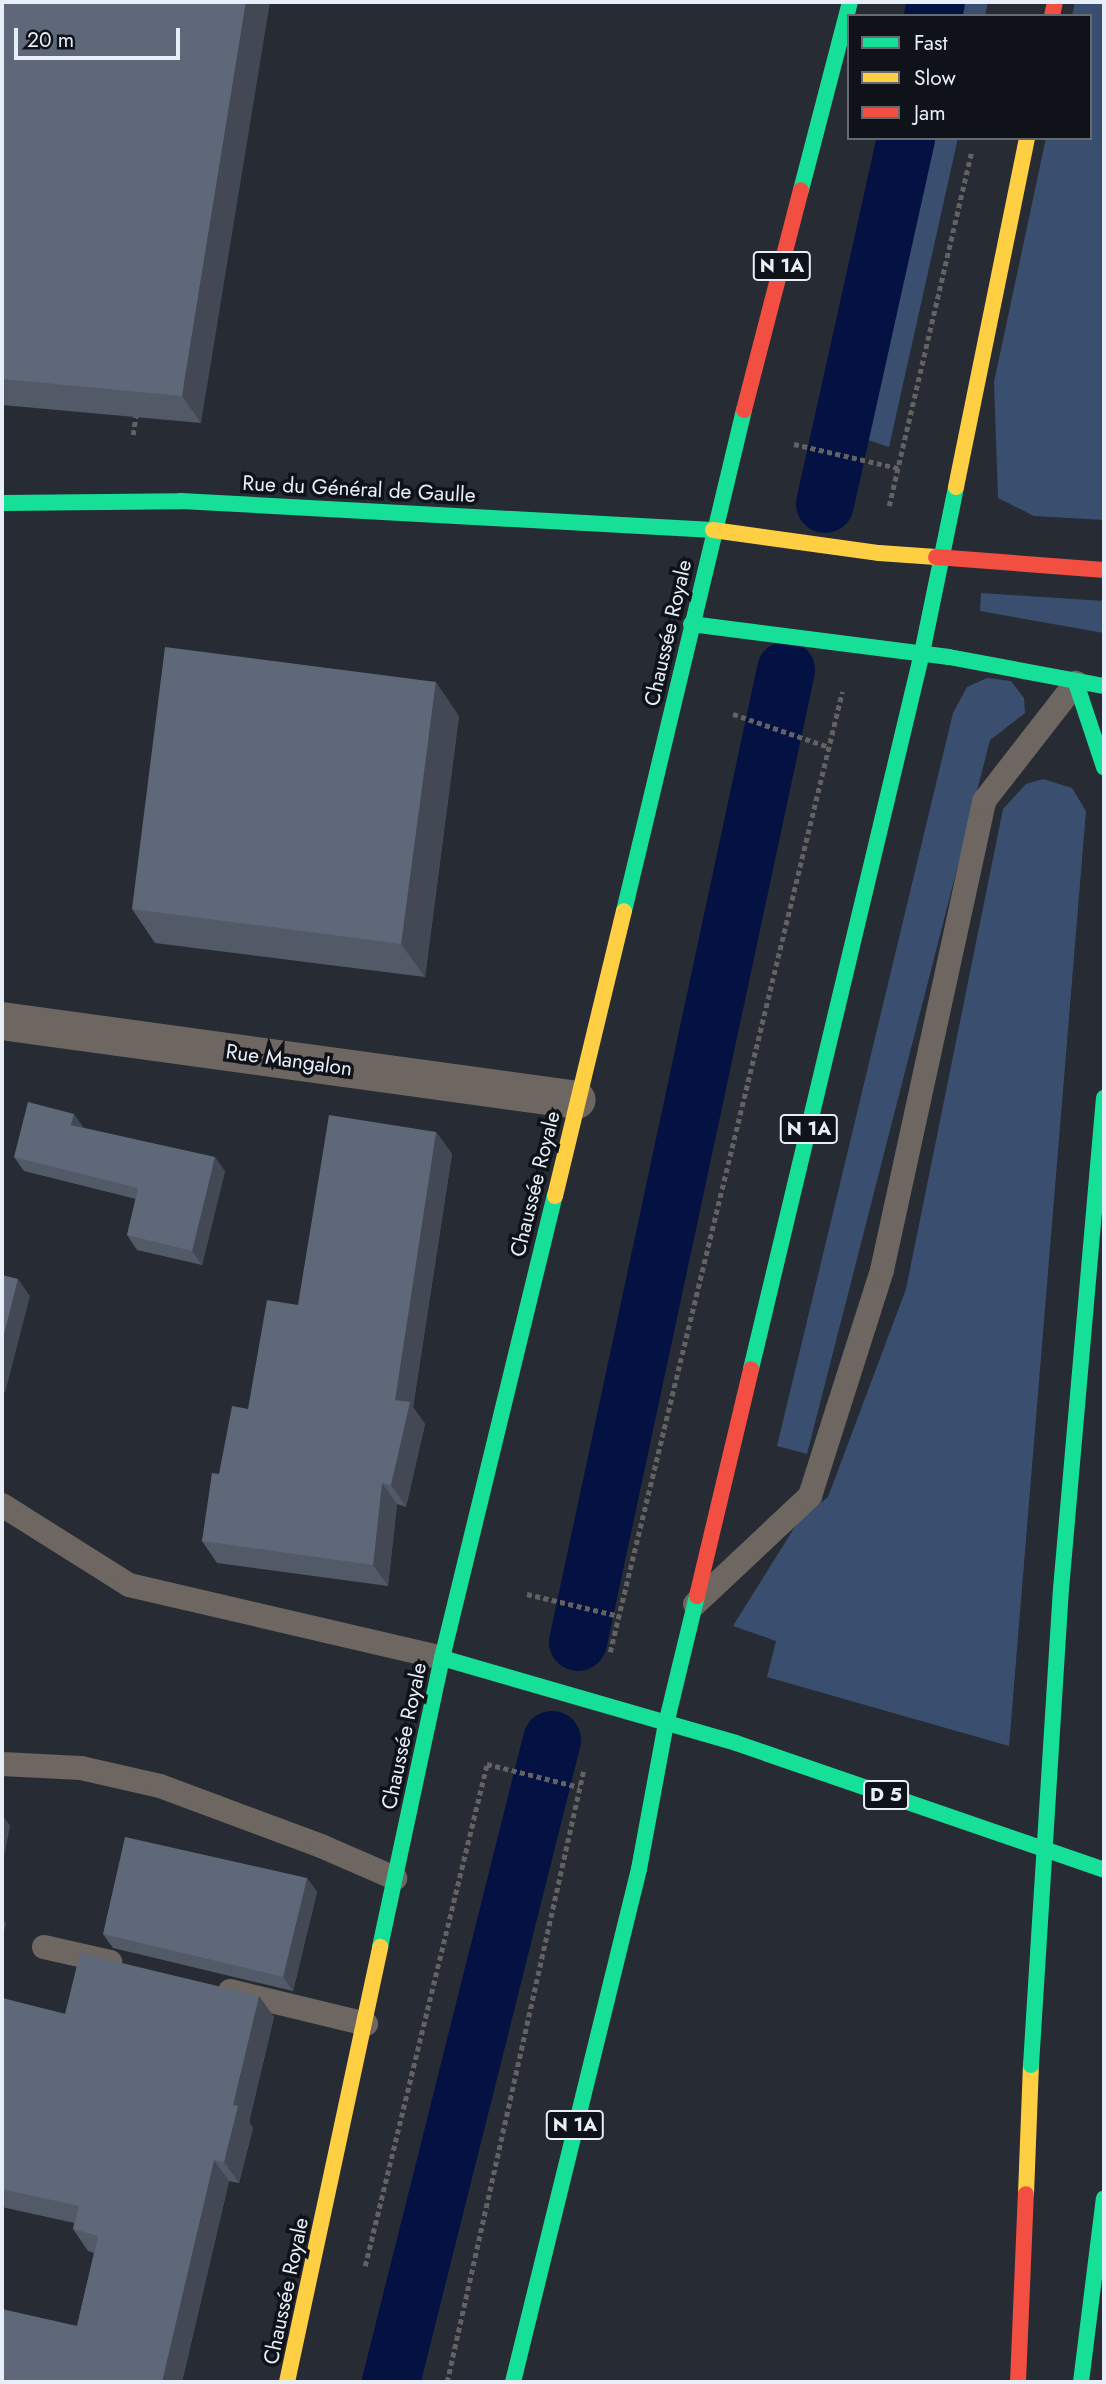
<!DOCTYPE html>
<html>
<head>
<meta charset="utf-8">
<style>
	body { margin:0 }
	#map { position:relative; width:1106px; height:2384px; overflow:hidden; background:#272b33; font-family:Jost,sans-serif }
	div>[style] { position:absolute }
	[style*='--x'] { left:calc(var(--x)*1px); top:calc(var(--y)*1px); width:calc(var(--w)*1px); rotate:calc(var(--a)*1deg) }
	.green>* { inset:0; background:#3a4e70 }
	.canal>* { height:58px; margin:-29px; padding:0 29px; transform-origin:29px; border-radius:29px; background:#041143 }
	.path>* { height:4.5px; margin-top:-2.25px; transform-origin:0; background:repeating-linear-gradient(90deg,#636161 0 5px,transparent 0 8.5px) }
	.lane>* { height:24px; margin:-12px; padding:0 12px; transform-origin:12px; border-radius:12px; background:#6e6661 }
	.street>* { height:38px; margin:-19px; padding:0 19px; transform-origin:19px; border-radius:19px; background:#6e6661 }
	.fast>* { height:16px; margin:-8px; padding:0 8px; transform-origin:8px; border-radius:8px; background:#16e098 }
	.slow>* { height:16px; margin:-8px; padding:0 8px; transform-origin:8px; border-radius:8px; background:#ffcf43 }
	.jam>* { height:16px; margin:-8px; padding:0 8px; transform-origin:8px; border-radius:8px; background:#f24e42 }
	.fast-bridge>* { height:16px; margin:-8px; padding:0 8px; transform-origin:8px; border-radius:8px; background:#16e098 }
	.wall>* { inset:0; background:#525967 }
	.shaded-wall>* { inset:0; background:#424954 }
	.building>* { inset:0; background:#5f6878 }
	span { translate:-50% -50%; white-space:nowrap; text-align:center; line-height:1.15; -webkit-text-stroke:7px #0f1319; paint-order:stroke }
	.shield-label span { padding:2px 5px; background:#0f1319; border:2px solid; border-radius:5px; -webkit-text-stroke-width:0 }
	.shield-label { font-size:19px; color:#e8eef7; font-weight:700 }
	.street-label { font-size:21px; color:#e8eef7 }
	.frame { position:absolute; inset:0; border:4px solid #e8eef7; pointer-events:none }
	.legend { position:absolute; left:847px; top:14px; width:245px; height:126px; box-sizing:border-box; background:#0f1319; border:2px solid #666b72; margin:0; padding:9px 12px; list-style:none; font-size:21px; color:#e8eef7 }
	.legend li { display:flex; align-items:center; gap:14px; height:35px }
	.legend b { width:35px; border:2px solid #666b72 }
	.scale { position:absolute; left:14px; top:28px; width:166px; height:32px; box-sizing:border-box; border:4px solid #e8eef7; border-top:0; padding-left:9px; font-size:21px; line-height:24px; white-space:nowrap; color:#e8eef7; -webkit-text-stroke:5px #0f1319; paint-order:stroke }
</style>
</head>
<body>
<div id="map">
	<div class="green">
		<i style="clip-path:polygon(950px 2px,988px 2px,985px 16px,946px 16px)"></i>
		<i style="clip-path:polygon(1075px 2px,1104px 2px,1104px 520px,1034px 516px,998px 498px,994px 382px,1046px 138px,1090px 138px,1090px 16px,1072px 16px)"></i>
		<i style="clip-path:polygon(918px 138px,958px 138px,889px 447px,850px 434px)"></i>
		<i style="clip-path:polygon(981px 593px,1104px 601px,1104px 633px,980px 611px)"></i>
		<i style="clip-path:polygon(987px 678px,1011px 681px,1024px 698px,1025px 713px,990px 740px,807px 1454px,777px 1446px,953px 713px,967px 687px)"></i>
		<i style="clip-path:polygon(1043px 779px,1072px 788px,1086px 811px,1009px 1746px,767px 1677px,776px 1641px,733px 1626px,799px 1520px,828px 1497px,906px 1289px,1003px 809px,1026px 784px)"></i>
	</div>
	<div class="canal">
		<i style="--x:933;--y:16;--w:14;--a:-78"></i>
		<i style="--x:825;--y:504;--w:375;--a:-77.5"></i>
		<i style="--x:578;--y:1642;--w:994;--a:-77.92"></i>
		<i style="--x:391;--y:2382;--w:662;--a:-75.92"></i>
	</div>
	<div class="path">
		<i style="--x:133;--y:435;--w:22;--a:-82"></i>
		<i style="--x:794;--y:444;--w:107;--a:13"></i>
		<i style="--x:889;--y:506;--w:362;--a:-76.9"></i>
		<i style="--x:733;--y:714;--w:102;--a:19"></i>
		<i style="--x:527;--y:1594;--w:95;--a:13.4"></i>
		<i style="--x:610;--y:1652;--w:988;--a:-76.41"></i>
		<i style="--x:365;--y:2266;--w:517;--a:-76.34"></i>
		<i style="--x:487;--y:1764;--w:95;--a:14"></i>
		<i style="--x:447;--y:2382;--w:629;--a:-77.42"></i>
	</div>
	<div class="lane">
		<i style="--x:2;--y:1505;--w:150;--a:32.2"></i>
		<i style="--x:129;--y:1585;--w:321;--a:13.1"></i>
		<i style="--x:695;--y:1604;--w:158;--a:-43.2"></i>
		<i style="--x:810;--y:1496;--w:237;--a:-72.3"></i>
		<i style="--x:882;--y:1270;--w:480;--a:-77.7"></i>
		<i style="--x:984;--y:801;--w:150;--a:-52.1"></i>
		<i style="--x:2;--y:1764;--w:79;--a:2.9"></i>
		<i style="--x:81;--y:1768;--w:81;--a:12.8"></i>
		<i style="--x:160;--y:1786;--w:172;--a:20.4"></i>
		<i style="--x:321;--y:1846;--w:81;--a:23.4"></i>
		<i style="--x:44;--y:1947;--w:68;--a:12.8"></i>
		<i style="--x:230;--y:1991;--w:140;--a:13.6"></i>
	</div>
	<div class="street">
		<i style="--x:2;--y:1021;--w:580;--a:7.82"></i>
	</div>
	<div class="fast">
		<i style="--x:801;--y:190;--w:194;--a:-75.4"></i>
		<i style="--x:2;--y:503;--w:179;--a:-0.6"></i>
		<i style="--x:181;--y:501;--w:533;--a:3.12"></i>
		<i style="--x:691;--y:624;--w:260;--a:7.3"></i>
		<i style="--x:949;--y:657;--w:158;--a:10.6"></i>
		<i style="--x:1076;--y:683;--w:89;--a:71.6"></i>
		<i style="--x:624;--y:911;--w:515;--a:-76.53"></i>
		<i style="--x:751;--y:1369;--w:736;--a:-76.57"></i>
		<i style="--x:922;--y:653;--w:169;--a:-78.4"></i>
		<i style="--x:1061;--y:1589;--w:493;--a:-85"></i>
		<i style="--x:442;--y:1658;--w:306;--a:16.1"></i>
		<i style="--x:736;--y:1743;--w:389;--a:19"></i>
		<i style="--x:380;--y:1947;--w:296;--a:-77.9"></i>
		<i style="--x:442;--y:1658;--w:476;--a:-76.3"></i>
		<i style="--x:513;--y:2382;--w:528;--a:-76.2"></i>
		<i style="--x:639;--y:1869;--w:147;--a:-79.5"></i>
		<i style="--x:666;--y:1724;--w:132;--a:-76.4"></i>
		<i style="--x:1081;--y:2382;--w:185;--a:-82.9"></i>
	</div>
	<div class="slow">
		<i style="--x:956;--y:487;--w:356;--a:-78.5"></i>
		<i style="--x:713;--y:530;--w:168;--a:7.9"></i>
		<i style="--x:879;--y:553;--w:57;--a:4"></i>
		<i style="--x:555;--y:1196;--w:293;--a:-76.4"></i>
		<i style="--x:1026;--y:2194;--w:129;--a:-87.8"></i>
		<i style="--x:287;--y:2382;--w:445;--a:-77.9"></i>
	</div>
	<div class="jam">
		<i style="--x:1052;--y:16;--w:14;--a:-78"></i>
		<i style="--x:744;--y:410;--w:227;--a:-75.5"></i>
		<i style="--x:936;--y:557;--w:169;--a:4.4"></i>
		<i style="--x:697;--y:1596;--w:233;--a:-76.6"></i>
		<i style="--x:1018;--y:2382;--w:188;--a:-87.6"></i>
	</div>
	<div class="fast-bridge">
		<i style="--x:1031;--y:2065;--w:477;--a:-86.4"></i>
	</div>
	<div class="wall">
		<i style="clip-path:polygon(2px 2px,201px 423px,2px 405px)"></i>
		<i style="clip-path:polygon(459px 716px,425px 977px,155px 943px,132px 909px)"></i>
		<i style="clip-path:polygon(84px 1128px,225px 1171px,202px 1265px,137px 1250px,127px 1235px,136px 1199px,24px 1171px,14px 1157px)"></i>
		<i style="clip-path:polygon(436px 1132px,452px 1154px,413px 1407px,425px 1424px,406px 1507px,397px 1504px,388px 1586px,217px 1563px,202px 1541px,219px 1474px,298px 1305px)"></i>
		<i style="clip-path:polygon(307px 1878px,317px 1892px,293px 1991px,113px 1948px,103px 1934px)"></i>
		<i style="clip-path:polygon(259px 1996px,274px 2017px,249px 2122px,253px 2128px,239px 2183px,229px 2181px,182px 2382px,2px 2382px,77px 2326px,94px 2253px,88px 2251px,73px 2229px,74px 2223px,2px 2207px,2px 1998px,65px 2014px)"></i>
	</div>
	<div class="shaded-wall">
		<i style="clip-path:polygon(246px 2px,270px 2px,201px 423px,182px 396px)"></i>
		<i style="clip-path:polygon(436px 682px,459px 716px,425px 977px,401px 944px)"></i>
		<i style="clip-path:polygon(74px 1114px,84px 1128px,71px 1125px)"></i>
		<i style="clip-path:polygon(436px 1132px,452px 1154px,413px 1407px,425px 1424px,406px 1507px,391px 1485px,395px 1400px)"></i>
		<i style="clip-path:polygon(215px 1157px,225px 1171px,202px 1265px,192px 1251px)"></i>
		<i style="clip-path:polygon(18px 1279px,30px 1296px,5px 1393px,2px 1389px,2px 1343px)"></i>
		<i style="clip-path:polygon(382px 1483px,397px 1504px,388px 1586px,373px 1565px)"></i>
		<i style="clip-path:polygon(2px 1814px,10px 1826px,2px 1867px)"></i>
		<i style="clip-path:polygon(307px 1878px,317px 1892px,293px 1991px,283px 1977px)"></i>
		<i style="clip-path:polygon(2px 1918px,6px 1923px,2px 1940px)"></i>
		<i style="clip-path:polygon(259px 1996px,274px 2017px,249px 2122px,253px 2128px,239px 2183px,224px 2162px,233px 2105px)"></i>
		<i style="clip-path:polygon(214px 2160px,229px 2181px,182px 2382px,162px 2382px)"></i>
	</div>
	<div class="building">
		<i style="clip-path:polygon(2px 2px,246px 2px,182px 396px,2px 379px)"></i>
		<i style="clip-path:polygon(165px 647px,436px 682px,401px 944px,132px 909px)"></i>
		<i style="clip-path:polygon(28px 1102px,74px 1114px,71px 1125px,215px 1157px,192px 1251px,127px 1235px,138px 1188px,14px 1157px)"></i>
		<i style="clip-path:polygon(329px 1115px,436px 1132px,395px 1400px,410px 1402px,391px 1485px,382px 1483px,373px 1565px,202px 1541px,212px 1473px,219px 1474px,232px 1406px,248px 1409px,267px 1300px,298px 1305px)"></i>
		<i style="clip-path:polygon(2px 1275px,18px 1279px,2px 1343px)"></i>
		<i style="clip-path:polygon(125px 1837px,307px 1878px,283px 1977px,103px 1934px)"></i>
		<i style="clip-path:polygon(80px 1953px,259px 1996px,233px 2105px,238px 2106px,224px 2162px,214px 2160px,162px 2382px,2px 2382px,2px 2309px,77px 2326px,98px 2236px,73px 2229px,79px 2206px,2px 2189px,2px 1998px,65px 2014px)"></i>
	</div>
	<div class="shield-label">
		<span style="left:782px;top:266px">N 1A</span>
		<span style="left:809px;top:1129px">N 1A</span>
		<span style="left:886px;top:1795px">D 5</span>
		<span style="left:575px;top:2125px">N 1A</span>
	</div>
	<div class="street-label">
		<span style="left:359px;top:489px;rotate:3deg">Rue du Général de Gaulle</span>
		<span style="left:668px;top:633px;rotate:-77deg">Chaussée Royale</span>
		<span style="left:289px;top:1060px;rotate:8deg">Rue Mangalon</span>
		<span style="left:535px;top:1184px;rotate:-76deg">Chaussée Royale</span>
		<span style="left:404px;top:1736px;rotate:-78deg">Chaussée Royale</span>
		<span style="left:286px;top:2291px;rotate:-78deg">Chaussée Royale</span>
	</div>
	<div class="frame"></div>
	<ul class="legend">
	<li><b style="height:9px;background:#16e098"></b>Fast</li>
	<li><b style="height:9px;background:#ffcf43"></b>Slow</li>
	<li><b style="height:9px;background:#f24e42"></b>Jam</li>
	</ul>
	<div class="scale">20 m</div>
</div>
</body>
</html>
